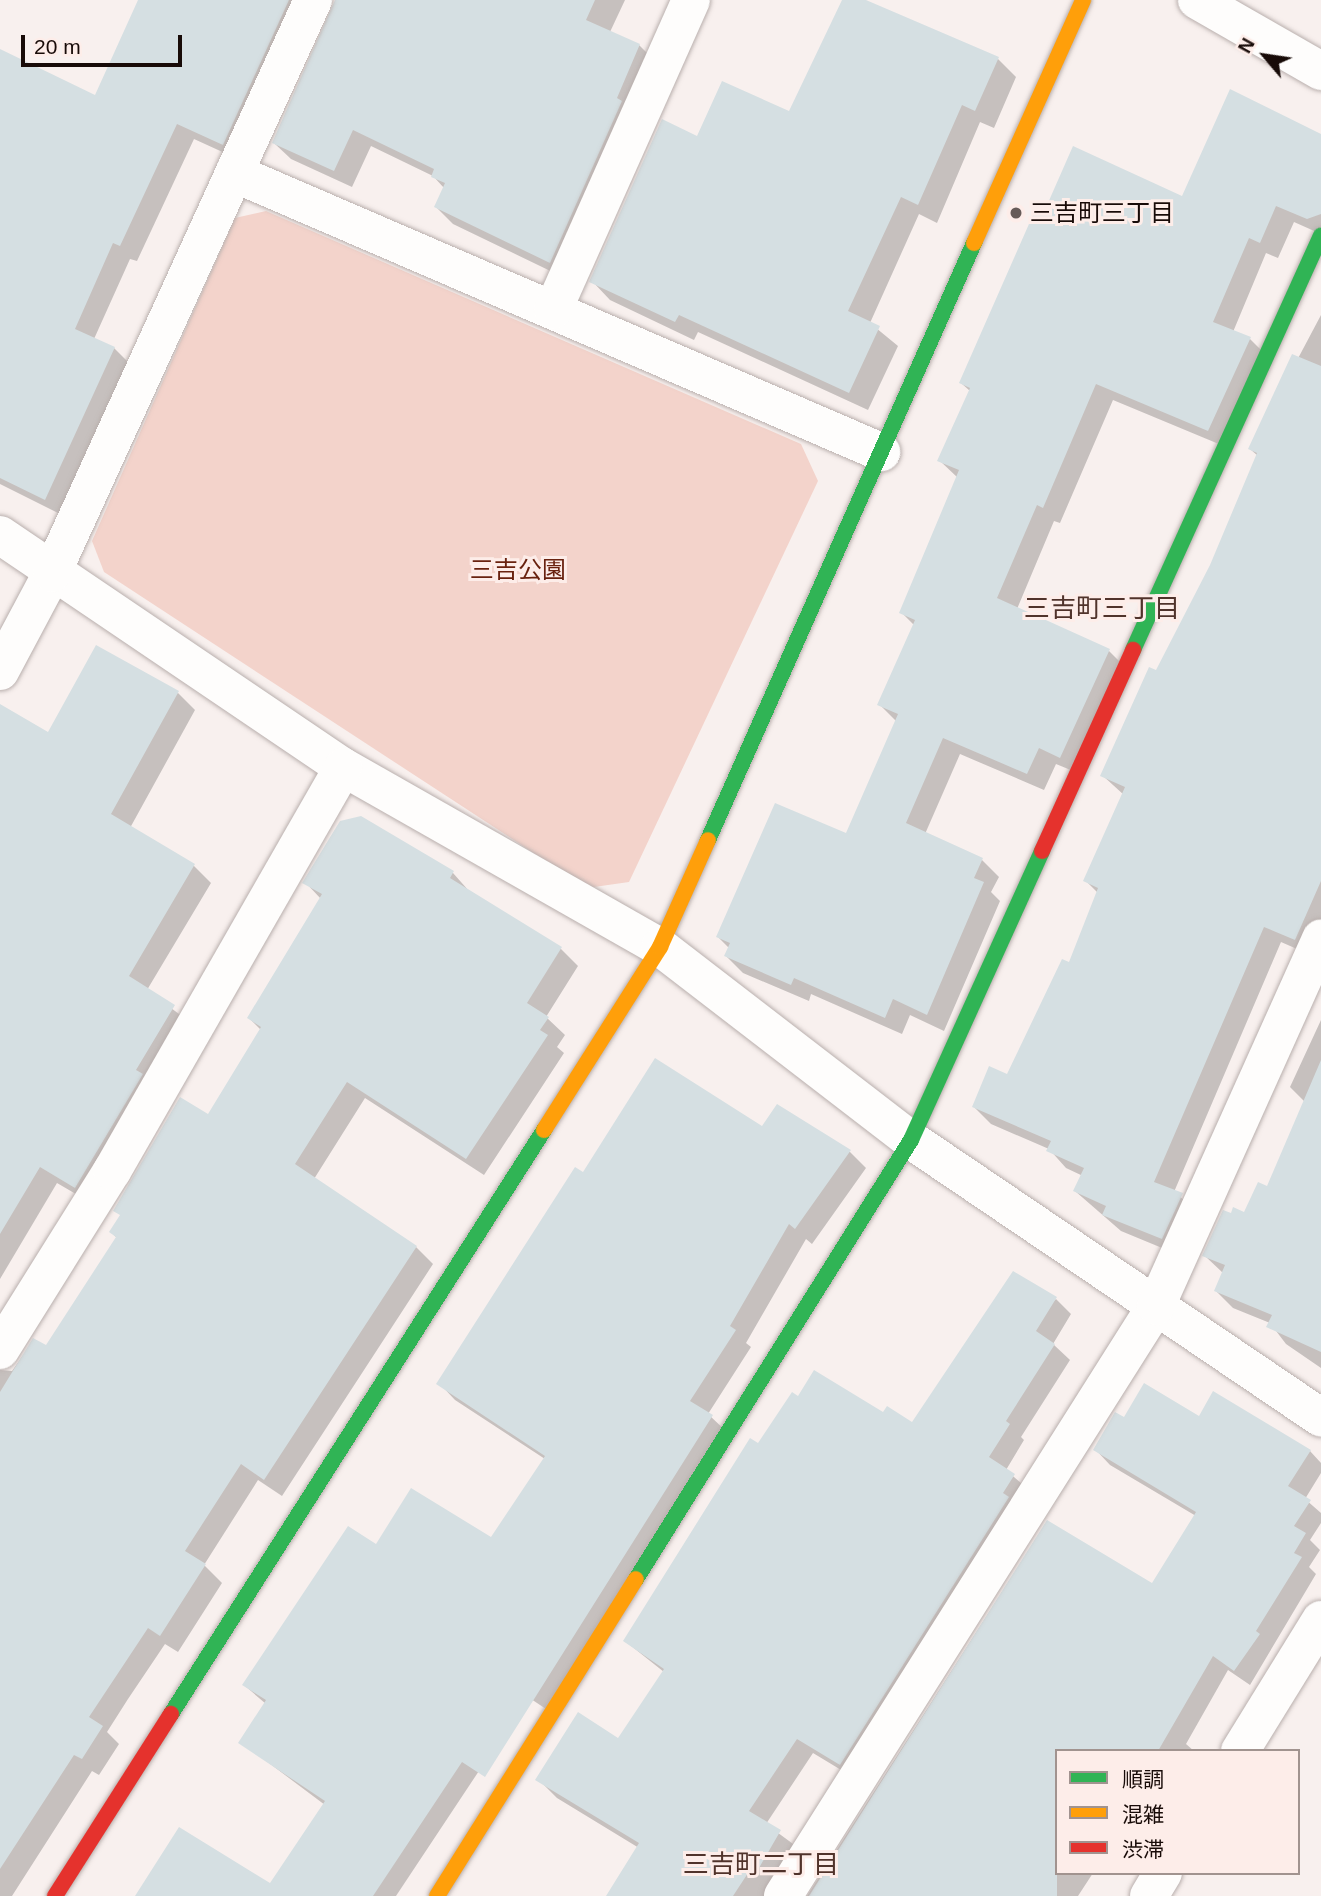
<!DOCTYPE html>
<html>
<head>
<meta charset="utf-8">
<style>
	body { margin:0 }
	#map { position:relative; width:1321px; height:1896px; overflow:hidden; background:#f8f0ee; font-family:Arial,"Noto Sans JP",sans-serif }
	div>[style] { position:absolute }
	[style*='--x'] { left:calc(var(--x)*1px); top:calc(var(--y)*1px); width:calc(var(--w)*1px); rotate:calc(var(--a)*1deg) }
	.green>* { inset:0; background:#f3d3cb }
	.shadow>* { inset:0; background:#0003 }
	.building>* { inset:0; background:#d5dfe2 }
	.roads { filter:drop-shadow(0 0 2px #b9afad) drop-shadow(0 0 2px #b9afad) }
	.street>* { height:38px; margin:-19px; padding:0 19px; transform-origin:19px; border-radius:19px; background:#fefdfc }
	.fast>* { height:16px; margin:-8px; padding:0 8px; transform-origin:8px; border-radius:8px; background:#30b455 }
	.slow>* { height:16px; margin:-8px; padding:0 8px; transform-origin:8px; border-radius:8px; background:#ff9f0a }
	.jam>* { height:16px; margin:-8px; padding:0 8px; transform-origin:8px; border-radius:8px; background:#e5322d }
	.dots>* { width:19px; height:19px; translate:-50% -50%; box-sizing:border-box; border:4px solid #fdede9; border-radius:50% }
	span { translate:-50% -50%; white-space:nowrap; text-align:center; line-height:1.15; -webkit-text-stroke:6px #fdede9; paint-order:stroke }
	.poi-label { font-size:24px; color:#180b08 }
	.left { translate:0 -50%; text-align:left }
	.park-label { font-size:24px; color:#69220f }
	.neighbourhood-label { font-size:26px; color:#50332b }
	.legend { position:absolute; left:1055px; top:1749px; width:245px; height:126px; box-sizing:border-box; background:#fdede9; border:2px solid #a1938f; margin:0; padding:9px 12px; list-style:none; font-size:21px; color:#180b08 }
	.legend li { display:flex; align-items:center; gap:14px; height:35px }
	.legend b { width:35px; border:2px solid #a1938f }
	.north { position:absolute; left:1230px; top:21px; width:70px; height:70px; -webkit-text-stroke:5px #fdede9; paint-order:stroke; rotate:299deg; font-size:19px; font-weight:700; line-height:28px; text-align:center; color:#180b08 }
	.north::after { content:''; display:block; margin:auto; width:24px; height:32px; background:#180b08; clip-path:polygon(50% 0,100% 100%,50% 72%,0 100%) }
	.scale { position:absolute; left:21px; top:35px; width:161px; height:32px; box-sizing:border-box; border:4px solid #180b08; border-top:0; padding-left:9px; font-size:21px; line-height:24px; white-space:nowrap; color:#180b08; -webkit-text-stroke:5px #fdede9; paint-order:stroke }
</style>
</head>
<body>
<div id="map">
	<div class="green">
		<i style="clip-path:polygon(266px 211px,801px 444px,818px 481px,629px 882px,587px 888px,104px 572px,92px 541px,235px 218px)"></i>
	</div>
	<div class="shadow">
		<i style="clip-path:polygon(140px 0,316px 0,240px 160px,194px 139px,137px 261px,130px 259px,94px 339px,114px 348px,131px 365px,62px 515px,0 484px,0 51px,96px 97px)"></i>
		<i style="clip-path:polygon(336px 0,625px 0,610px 32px,639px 45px,656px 62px,567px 279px,453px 224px,436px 207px,444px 188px,433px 176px,371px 146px,352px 187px,291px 159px,274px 143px)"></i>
		<i style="clip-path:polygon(844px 0,862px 0,998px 59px,1016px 77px,994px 128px,980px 122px,937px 223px,919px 214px,870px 323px,898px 346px,868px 410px,698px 332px,694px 340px,610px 300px,592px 281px,698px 138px,790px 113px)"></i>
		<i style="clip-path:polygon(1321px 138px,1321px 234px,1294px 222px,1278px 258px,1266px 253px,1233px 332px,1250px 339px,1267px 356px,1226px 447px,1113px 400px,1060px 523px,1054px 521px,1017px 609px,1109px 651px,1126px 668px,1078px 773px,1056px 764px,1044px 790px,960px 754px,925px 834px,982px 860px,999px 877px,991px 892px,1000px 901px,944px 1031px,910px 1015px,902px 1034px,811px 994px,809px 1001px,743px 973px,726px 956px,729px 948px,718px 937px,847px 835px,897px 722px,879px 704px,915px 626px,901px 612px,958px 478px,939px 460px,970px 391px,961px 383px,1045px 214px,1183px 198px)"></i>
		<i style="clip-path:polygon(1321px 315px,1321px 944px,1313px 956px,1281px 942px,1174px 1192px,1199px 1212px,1179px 1255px,1121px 1231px,1075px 1191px,1083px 1176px,1066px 1168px,1049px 1149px,991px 1124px,974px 1107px,1008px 1076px,1069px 964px,1098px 893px,1085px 880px,1124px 795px,1102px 775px,1212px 566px,1258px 456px,1250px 449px)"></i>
		<i style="clip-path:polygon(178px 693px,195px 710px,130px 828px,194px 866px,211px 883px,147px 990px,191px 1023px,93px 1204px,57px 1183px,0 1279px,0 795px,49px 734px)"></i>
		<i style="clip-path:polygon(453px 873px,469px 891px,560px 948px,578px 966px,546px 1017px,565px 1035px,557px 1047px,564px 1053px,484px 1175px,365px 1098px,314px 1179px,416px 1247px,433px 1264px,282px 1496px,258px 1480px,204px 1565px,222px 1583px,178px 1652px,165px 1644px,128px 1699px,107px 1732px,119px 1744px,99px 1775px,92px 1771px,12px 1896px,0 1896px,0 1370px,12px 1371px,34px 1340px,46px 1348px,117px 1238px,111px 1232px,209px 1117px,261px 1030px,249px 1018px,321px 899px,305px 882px)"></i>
		<i style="clip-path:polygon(1321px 1020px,1321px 1368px,1286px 1344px,1270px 1323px,1233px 1308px,1216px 1291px,1223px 1273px,1205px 1256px,1268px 1189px,1305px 1102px,1290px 1087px)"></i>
		<i style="clip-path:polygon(763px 1128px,850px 1152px,866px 1168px,812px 1244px,806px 1239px,746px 1343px,751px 1347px,708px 1414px,728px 1433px,552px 1713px,528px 1697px,396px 1896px,136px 1896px,270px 1885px,325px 1805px,241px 1742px,266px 1704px,244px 1685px,376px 1547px,491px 1540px,545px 1459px,455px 1400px,439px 1383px,583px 1175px)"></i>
		<i style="clip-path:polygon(1056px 1299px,1071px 1314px,1053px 1344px,1070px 1360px,1021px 1437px,1024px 1440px,1006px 1470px,1029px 1490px,856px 1779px,813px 1753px,766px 1824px,808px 1855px,785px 1896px,608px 1896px,639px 1848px,557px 1798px,542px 1783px,619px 1741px,664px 1672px,625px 1641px,758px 1446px,798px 1399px,913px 1424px)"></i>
		<i style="clip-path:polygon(1199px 1418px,1310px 1451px,1321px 1463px,1321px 1473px,1305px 1499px,1321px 1513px,1321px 1523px,1310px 1540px,1320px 1550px,1309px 1567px,1316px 1574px,1250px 1685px,1228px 1670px,1186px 1744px,1194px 1751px,1057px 1751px,1057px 1873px,1093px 1873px,1078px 1896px,807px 1896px,1047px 1522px,1152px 1586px,1196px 1516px,1110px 1465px,1095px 1449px,1125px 1420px)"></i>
	</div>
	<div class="building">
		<i style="clip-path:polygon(138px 0,289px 0,223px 145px,177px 124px,120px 246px,113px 243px,75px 329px,115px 347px,45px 500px,0 478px,0 49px,95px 95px)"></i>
		<i style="clip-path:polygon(335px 0,595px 0,586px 20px,640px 44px,617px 98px,622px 101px,550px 263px,434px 207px,445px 183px,431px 177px,434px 169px,353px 130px,334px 171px,272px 143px)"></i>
		<i style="clip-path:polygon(842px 0,866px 0,999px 57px,975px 111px,962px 105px,918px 205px,901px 197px,848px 311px,880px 326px,849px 393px,679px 315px,675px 322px,589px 282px,662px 119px,697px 136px,722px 81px,789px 111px)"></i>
		<i style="clip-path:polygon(1230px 89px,1321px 134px,1321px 214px,1307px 219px,1276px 206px,1260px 243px,1249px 238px,1213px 322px,1251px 337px,1208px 431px,1096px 384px,1043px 508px,1037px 505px,997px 598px,1110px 649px,1060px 758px,1039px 748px,1027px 774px,943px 738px,906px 823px,983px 858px,974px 878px,984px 882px,927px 1015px,893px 999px,885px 1018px,794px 978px,791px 985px,724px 956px,730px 943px,716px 937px,775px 803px,846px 833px,898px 714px,877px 705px,915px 620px,899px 613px,959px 470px,937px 461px,970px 388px,959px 383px,1036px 208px,1044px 212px,1073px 146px,1182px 196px)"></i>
		<i style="clip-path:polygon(1292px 354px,1321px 366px,1321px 881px,1295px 940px,1264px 927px,1154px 1182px,1183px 1193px,1162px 1239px,1102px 1215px,1106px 1206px,1073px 1191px,1084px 1168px,1046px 1151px,1051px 1141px,972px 1107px,989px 1066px,1007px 1074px,1062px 959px,1069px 962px,1098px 888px,1083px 881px,1125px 787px,1100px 776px,1149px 667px,1156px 670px,1210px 565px,1257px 453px,1248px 449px)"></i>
		<i style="clip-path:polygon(96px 645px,179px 691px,111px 814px,195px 864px,129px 976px,175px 1005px,136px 1070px,143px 1074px,75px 1188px,40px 1167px,0 1234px,0 704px,48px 732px)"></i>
		<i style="clip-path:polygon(361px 816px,454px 871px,450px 878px,562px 947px,527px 1003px,549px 1017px,540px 1030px,548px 1035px,466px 1159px,347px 1082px,295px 1164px,417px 1246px,264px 1480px,241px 1464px,185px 1551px,206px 1564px,160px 1636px,148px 1628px,89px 1717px,103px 1726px,82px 1759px,74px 1755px,0 1869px,0 1392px,33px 1338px,46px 1345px,116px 1237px,109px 1232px,120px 1215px,113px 1211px,180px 1097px,208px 1114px,261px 1027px,247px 1018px,322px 894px,302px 883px,340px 821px)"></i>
		<i style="clip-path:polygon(655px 1058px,762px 1126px,777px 1104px,851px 1150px,795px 1229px,789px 1224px,730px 1326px,736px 1330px,690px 1401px,713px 1415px,485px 1777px,462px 1762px,373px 1896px,135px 1896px,179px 1827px,270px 1883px,325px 1801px,238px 1743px,266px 1700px,242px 1685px,348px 1526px,376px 1544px,411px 1488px,491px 1537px,545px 1456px,436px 1384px,575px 1167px,583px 1172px)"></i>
		<i style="clip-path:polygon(1321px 1060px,1321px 1352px,1266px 1327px,1272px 1315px,1214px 1291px,1225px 1265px,1202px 1256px,1223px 1210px,1231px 1213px,1233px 1207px,1244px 1212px,1258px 1182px,1267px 1186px)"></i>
		<i style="clip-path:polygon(1013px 1271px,1057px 1297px,1036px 1331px,1055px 1344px,1006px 1421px,1010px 1424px,989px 1457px,1015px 1474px,1003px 1493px,1009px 1497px,840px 1765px,797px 1739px,749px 1811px,781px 1830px,756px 1873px,750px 1870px,733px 1896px,606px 1896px,639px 1843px,535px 1780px,578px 1712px,618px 1738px,664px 1669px,623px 1641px,750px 1438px,758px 1443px,792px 1392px,798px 1396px,814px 1370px,883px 1412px,887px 1406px,912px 1422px)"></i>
		<i style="clip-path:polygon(1144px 1383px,1199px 1416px,1213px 1391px,1311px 1450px,1288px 1486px,1311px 1500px,1294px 1526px,1306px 1533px,1294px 1553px,1302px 1557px,1256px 1631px,1260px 1634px,1234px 1671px,1213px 1656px,1158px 1751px,1057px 1751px,1057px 1896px,809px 1896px,1047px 1520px,1152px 1583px,1196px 1512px,1093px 1450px,1115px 1412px,1124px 1417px)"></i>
	</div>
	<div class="roads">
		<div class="street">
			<i style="--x:1197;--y:0;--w:143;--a:29.8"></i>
			<i style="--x:234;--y:173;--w:705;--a:23.33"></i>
			<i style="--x:553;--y:310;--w:339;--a:-66"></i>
			<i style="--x:0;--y:535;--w:414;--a:34.1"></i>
			<i style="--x:343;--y:767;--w:365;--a:29.6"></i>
			<i style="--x:660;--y:947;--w:317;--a:37.6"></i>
			<i style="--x:911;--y:1140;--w:495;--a:34.1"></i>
			<i style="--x:0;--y:671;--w:111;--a:-62"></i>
			<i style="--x:52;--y:573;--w:630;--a:-65.51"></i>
			<i style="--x:0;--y:1350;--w:211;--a:-58"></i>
			<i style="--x:112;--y:1171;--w:465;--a:-60.2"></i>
			<i style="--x:1240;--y:1751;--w:154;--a:-58.3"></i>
			<i style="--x:783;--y:1896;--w:698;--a:-57.7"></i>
			<i style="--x:1156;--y:1306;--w:403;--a:-65.8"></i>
			<i style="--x:1149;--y:1896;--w:27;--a:-59"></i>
		</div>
		<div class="fast">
			<i style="--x:1133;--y:650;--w:455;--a:-65.6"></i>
			<i style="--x:708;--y:840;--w:654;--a:-65.98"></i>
			<i style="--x:636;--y:1579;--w:518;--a:-57.94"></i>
			<i style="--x:911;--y:1140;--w:317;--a:-65.6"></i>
			<i style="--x:171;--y:1714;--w:693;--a:-57.43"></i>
		</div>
		<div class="slow">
			<i style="--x:974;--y:243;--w:266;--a:-65.8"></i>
			<i style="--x:544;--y:1130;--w:217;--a:-57.6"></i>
			<i style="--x:660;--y:947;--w:117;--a:-65.8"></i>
			<i style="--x:437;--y:1896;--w:374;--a:-57.9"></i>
		</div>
		<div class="jam">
			<i style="--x:1042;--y:851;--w:221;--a:-65.6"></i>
			<i style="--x:55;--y:1896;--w:216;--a:-57.5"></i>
		</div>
	</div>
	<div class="dots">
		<i style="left:1016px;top:213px;background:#665b58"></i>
	</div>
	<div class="poi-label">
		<span class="left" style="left:1030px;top:213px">三吉町三丁目</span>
	</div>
	<div class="park-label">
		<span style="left:518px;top:570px">三吉公園</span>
	</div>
	<div class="neighbourhood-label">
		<span style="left:1102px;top:609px">三吉町三丁目</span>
		<span style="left:761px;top:1865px">三吉町二丁目</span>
	</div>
	<ul class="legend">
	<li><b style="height:9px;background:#30b455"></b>順調</li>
	<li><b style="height:9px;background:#ff9f0a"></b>混雑</li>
	<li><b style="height:9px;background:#e5322d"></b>渋滞</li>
	</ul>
	<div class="north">N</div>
	<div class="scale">20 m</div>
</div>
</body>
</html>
